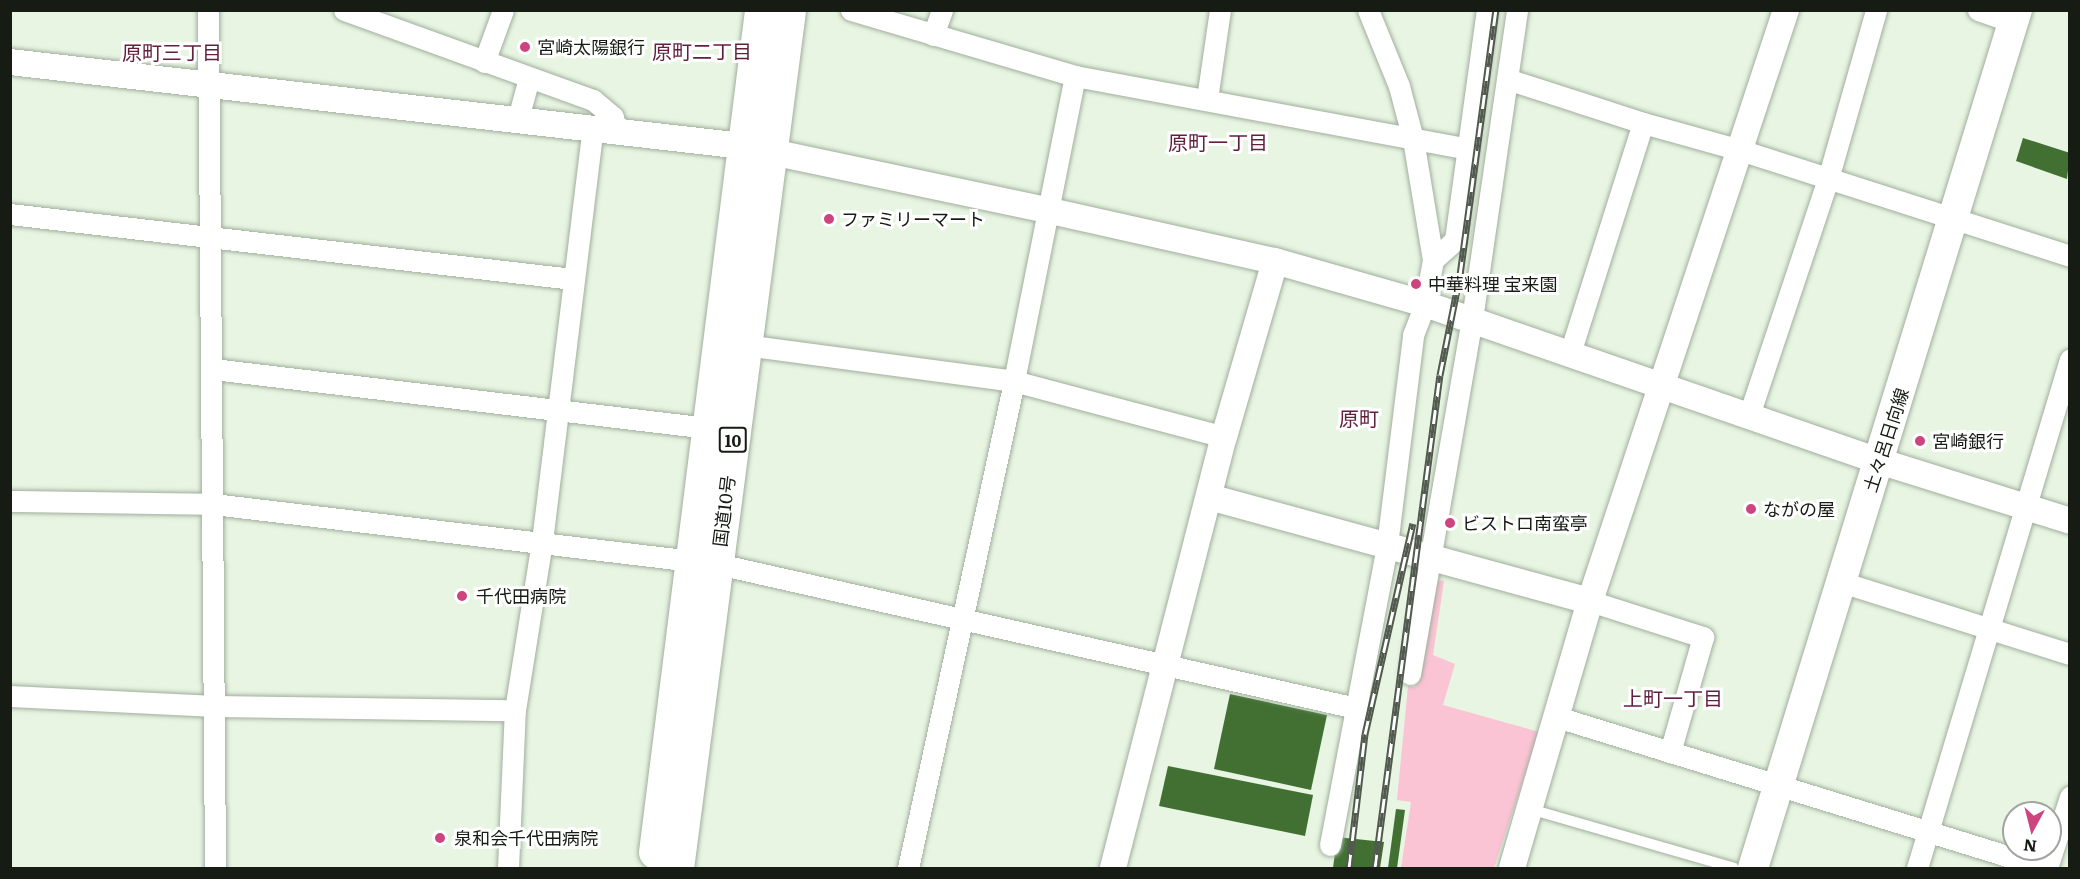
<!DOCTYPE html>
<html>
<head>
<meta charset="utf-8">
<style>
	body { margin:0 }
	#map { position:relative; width:2080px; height:879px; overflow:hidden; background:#e7f5e2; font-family:Literata,"Noto Sans JP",serif }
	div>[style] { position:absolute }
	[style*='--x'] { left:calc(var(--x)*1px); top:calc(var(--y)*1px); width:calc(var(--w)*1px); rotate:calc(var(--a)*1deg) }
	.green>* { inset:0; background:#fbc4d5 }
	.building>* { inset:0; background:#427033 }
	.roads { filter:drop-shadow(0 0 2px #a1ae9d) drop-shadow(0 0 2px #a1ae9d) }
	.service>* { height:10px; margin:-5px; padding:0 5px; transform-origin:5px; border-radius:5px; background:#fff }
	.minor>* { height:21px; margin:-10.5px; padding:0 10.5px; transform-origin:10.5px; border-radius:10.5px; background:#fff }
	.tertiary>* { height:26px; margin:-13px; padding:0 13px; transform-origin:13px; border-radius:13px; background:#fff }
	.secondary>* { height:30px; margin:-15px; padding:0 15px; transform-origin:15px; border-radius:15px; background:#fff }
	.trunk>* { height:33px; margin:-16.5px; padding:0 16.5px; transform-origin:16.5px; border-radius:16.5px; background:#fff }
	.rail>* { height:7px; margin-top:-3.5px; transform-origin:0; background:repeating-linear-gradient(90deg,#fff 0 14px,#525a4f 0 28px); box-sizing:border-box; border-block:2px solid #525a4f }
	.dots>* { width:16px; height:16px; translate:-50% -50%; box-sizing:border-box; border:3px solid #fff; border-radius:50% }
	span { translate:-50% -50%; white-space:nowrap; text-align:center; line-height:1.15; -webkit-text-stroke:6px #fff; paint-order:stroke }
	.shield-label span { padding:2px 4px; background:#fff; border:2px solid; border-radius:4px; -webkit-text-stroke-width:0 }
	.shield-label { font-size:16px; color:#161b14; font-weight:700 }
	.poi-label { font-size:18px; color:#161b14 }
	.left { translate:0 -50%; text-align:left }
	.street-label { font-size:18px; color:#161b14 }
	.neighbourhood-label { font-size:20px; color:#63203b }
	.frame { position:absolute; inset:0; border:12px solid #161b14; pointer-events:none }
	.north { position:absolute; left:2002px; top:801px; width:60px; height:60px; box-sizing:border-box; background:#fff; border:2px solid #a2a4a1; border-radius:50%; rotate:187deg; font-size:16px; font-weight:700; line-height:24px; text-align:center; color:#161b14 }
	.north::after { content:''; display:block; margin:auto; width:21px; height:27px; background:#cd447e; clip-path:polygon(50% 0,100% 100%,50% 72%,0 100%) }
</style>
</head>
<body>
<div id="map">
	<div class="green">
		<i style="clip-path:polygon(1435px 580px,1444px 581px,1433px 655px,1455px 664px,1443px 705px,1539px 732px,1494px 868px,1401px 868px,1411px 802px,1397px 800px,1408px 686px,1415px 687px)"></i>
	</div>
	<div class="building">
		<i style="clip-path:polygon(2023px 138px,2070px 153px,2067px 179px,2016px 161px)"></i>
		<i style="clip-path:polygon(1230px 694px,1327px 715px,1311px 790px,1214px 769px)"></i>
		<i style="clip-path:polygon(1168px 766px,1313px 795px,1305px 836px,1159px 806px)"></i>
		<i style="clip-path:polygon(1396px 809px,1405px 810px,1397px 868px,1388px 868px)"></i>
		<i style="clip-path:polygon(1337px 837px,1384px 842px,1380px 868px,1333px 868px)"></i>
	</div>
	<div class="roads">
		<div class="service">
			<i style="--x:1530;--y:809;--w:212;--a:16.1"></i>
		</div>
		<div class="minor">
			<i style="--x:208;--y:10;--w:858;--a:89.53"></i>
			<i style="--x:344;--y:10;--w:265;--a:19.9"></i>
			<i style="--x:593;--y:100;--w:26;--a:40"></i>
			<i style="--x:613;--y:117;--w:17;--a:77"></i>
			<i style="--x:851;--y:10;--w:234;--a:16.4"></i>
			<i style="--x:1075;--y:76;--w:400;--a:10.5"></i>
			<i style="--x:1978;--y:10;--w:37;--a:19"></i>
			<i style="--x:933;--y:35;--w:27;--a:-70"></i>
			<i style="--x:484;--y:62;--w:55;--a:-69.9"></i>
			<i style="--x:1507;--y:79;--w:143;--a:17.9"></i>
			<i style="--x:1207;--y:99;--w:90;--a:-81.7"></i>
			<i style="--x:517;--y:122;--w:46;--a:-74.7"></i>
			<i style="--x:10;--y:214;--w:567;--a:6.59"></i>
			<i style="--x:1433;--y:260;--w:30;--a:-42"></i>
			<i style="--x:1455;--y:240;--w:232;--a:-82.1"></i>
			<i style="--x:745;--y:345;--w:271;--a:7.6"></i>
			<i style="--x:1014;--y:381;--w:217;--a:14.9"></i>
			<i style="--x:1570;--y:353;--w:241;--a:-72.4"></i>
			<i style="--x:1643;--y:123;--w:101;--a:15.6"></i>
			<i style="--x:1740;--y:150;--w:347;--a:17.8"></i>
			<i style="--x:213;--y:369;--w:499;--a:6.8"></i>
			<i style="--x:1749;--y:415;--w:249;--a:-71.5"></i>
			<i style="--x:1828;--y:179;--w:176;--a:-74.1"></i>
			<i style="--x:10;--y:501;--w:203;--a:0.8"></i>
			<i style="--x:213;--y:504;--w:509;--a:6.78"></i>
			<i style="--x:718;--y:564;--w:654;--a:12.72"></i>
			<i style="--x:1841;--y:582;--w:240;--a:17.5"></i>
			<i style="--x:1590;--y:601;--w:119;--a:17.7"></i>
			<i style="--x:1703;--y:637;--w:120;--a:106"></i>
			<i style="--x:1410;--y:674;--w:360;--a:-80.1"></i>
			<i style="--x:1472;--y:319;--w:312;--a:-81.7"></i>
			<i style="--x:10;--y:696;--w:205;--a:2.8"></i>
			<i style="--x:215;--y:706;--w:300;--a:0.8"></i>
			<i style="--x:1557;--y:717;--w:512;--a:17.16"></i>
			<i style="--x:1330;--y:845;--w:305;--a:-79.2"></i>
			<i style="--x:1387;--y:545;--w:212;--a:-82.9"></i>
			<i style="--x:1413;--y:335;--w:33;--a:-69"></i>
			<i style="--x:1425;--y:304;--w:45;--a:-79.7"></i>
			<i style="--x:1433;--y:260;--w:123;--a:-99.4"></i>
			<i style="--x:1413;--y:139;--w:55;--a:-104.8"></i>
			<i style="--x:1399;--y:86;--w:82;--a:-112.2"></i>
			<i style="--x:508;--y:868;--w:158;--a:-87.5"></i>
			<i style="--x:515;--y:710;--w:171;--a:-80.9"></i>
			<i style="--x:542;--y:541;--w:413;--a:-83"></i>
			<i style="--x:908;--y:868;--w:498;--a:-77.7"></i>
			<i style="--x:1014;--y:381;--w:311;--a:-78.7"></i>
			<i style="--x:1917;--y:868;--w:531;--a:-73.27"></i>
			<i style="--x:2047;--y:868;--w:75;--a:-72.1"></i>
		</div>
		<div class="tertiary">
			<i style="--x:10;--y:62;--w:738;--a:6.54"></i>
			<i style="--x:743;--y:146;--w:310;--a:11.9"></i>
			<i style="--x:1046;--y:210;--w:235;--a:12.6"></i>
			<i style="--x:1275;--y:261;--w:156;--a:16"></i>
			<i style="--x:1425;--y:304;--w:480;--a:19.1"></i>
			<i style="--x:1879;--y:461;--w:200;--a:17.4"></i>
			<i style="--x:1209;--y:497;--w:395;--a:15.3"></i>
			<i style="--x:1113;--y:868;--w:445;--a:-75.6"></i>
			<i style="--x:1224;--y:437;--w:183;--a:-73.8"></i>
			<i style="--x:1512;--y:868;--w:278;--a:-73.7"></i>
			<i style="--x:1590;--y:601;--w:623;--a:-71.65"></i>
		</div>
		<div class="secondary">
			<i style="--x:1753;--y:868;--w:898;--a:-72.9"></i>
		</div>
		<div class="trunk">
			<i style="--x:655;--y:852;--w:849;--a:-82.82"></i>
			<i style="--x:677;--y:868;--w:865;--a:-82.56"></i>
		</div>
	</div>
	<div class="rail">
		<i style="--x:1349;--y:868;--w:135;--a:-83.2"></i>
		<i style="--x:1365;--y:734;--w:216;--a:-77.2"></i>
		<i style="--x:1375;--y:868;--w:497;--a:-82.5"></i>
		<i style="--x:1440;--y:375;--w:102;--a:-78.7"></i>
		<i style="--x:1460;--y:275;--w:267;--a:-82.3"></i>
	</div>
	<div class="dots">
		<i style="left:525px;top:47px;background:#cd447e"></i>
		<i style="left:829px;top:219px;background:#cd447e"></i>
		<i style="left:1416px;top:284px;background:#cd447e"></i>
		<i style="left:1920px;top:441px;background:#cd447e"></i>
		<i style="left:1751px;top:509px;background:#cd447e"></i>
		<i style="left:1450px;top:523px;background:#cd447e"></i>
		<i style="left:462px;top:596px;background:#cd447e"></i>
		<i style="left:440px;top:838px;background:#cd447e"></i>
	</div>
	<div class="shield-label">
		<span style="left:733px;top:440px">10</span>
	</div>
	<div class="poi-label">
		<span class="left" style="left:537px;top:47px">宮崎太陽銀行</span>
		<span class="left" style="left:841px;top:219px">ファミリーマート</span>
		<span class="left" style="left:1428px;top:284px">中華料理 宝来園</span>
		<span class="left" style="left:1932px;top:441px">宮崎銀行</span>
		<span class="left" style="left:1763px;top:509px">ながの屋</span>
		<span class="left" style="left:1462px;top:523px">ビストロ南蛮亭</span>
		<span class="left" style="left:476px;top:596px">千代田病院</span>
		<span class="left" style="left:454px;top:838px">泉和会千代田病院</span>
	</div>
	<div class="street-label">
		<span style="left:1886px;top:440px;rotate:-72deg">土々呂日向線</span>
		<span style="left:724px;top:511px;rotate:-83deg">国道10号</span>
	</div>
	<div class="neighbourhood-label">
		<span style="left:702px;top:50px">原町二丁目</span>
		<span style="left:172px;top:51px">原町三丁目</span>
		<span style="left:1218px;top:141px">原町一丁目</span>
		<span style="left:1359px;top:417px">原町</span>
		<span style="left:1673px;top:697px">上町一丁目</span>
	</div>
	<div class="frame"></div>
	<div class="north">N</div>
</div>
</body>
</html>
